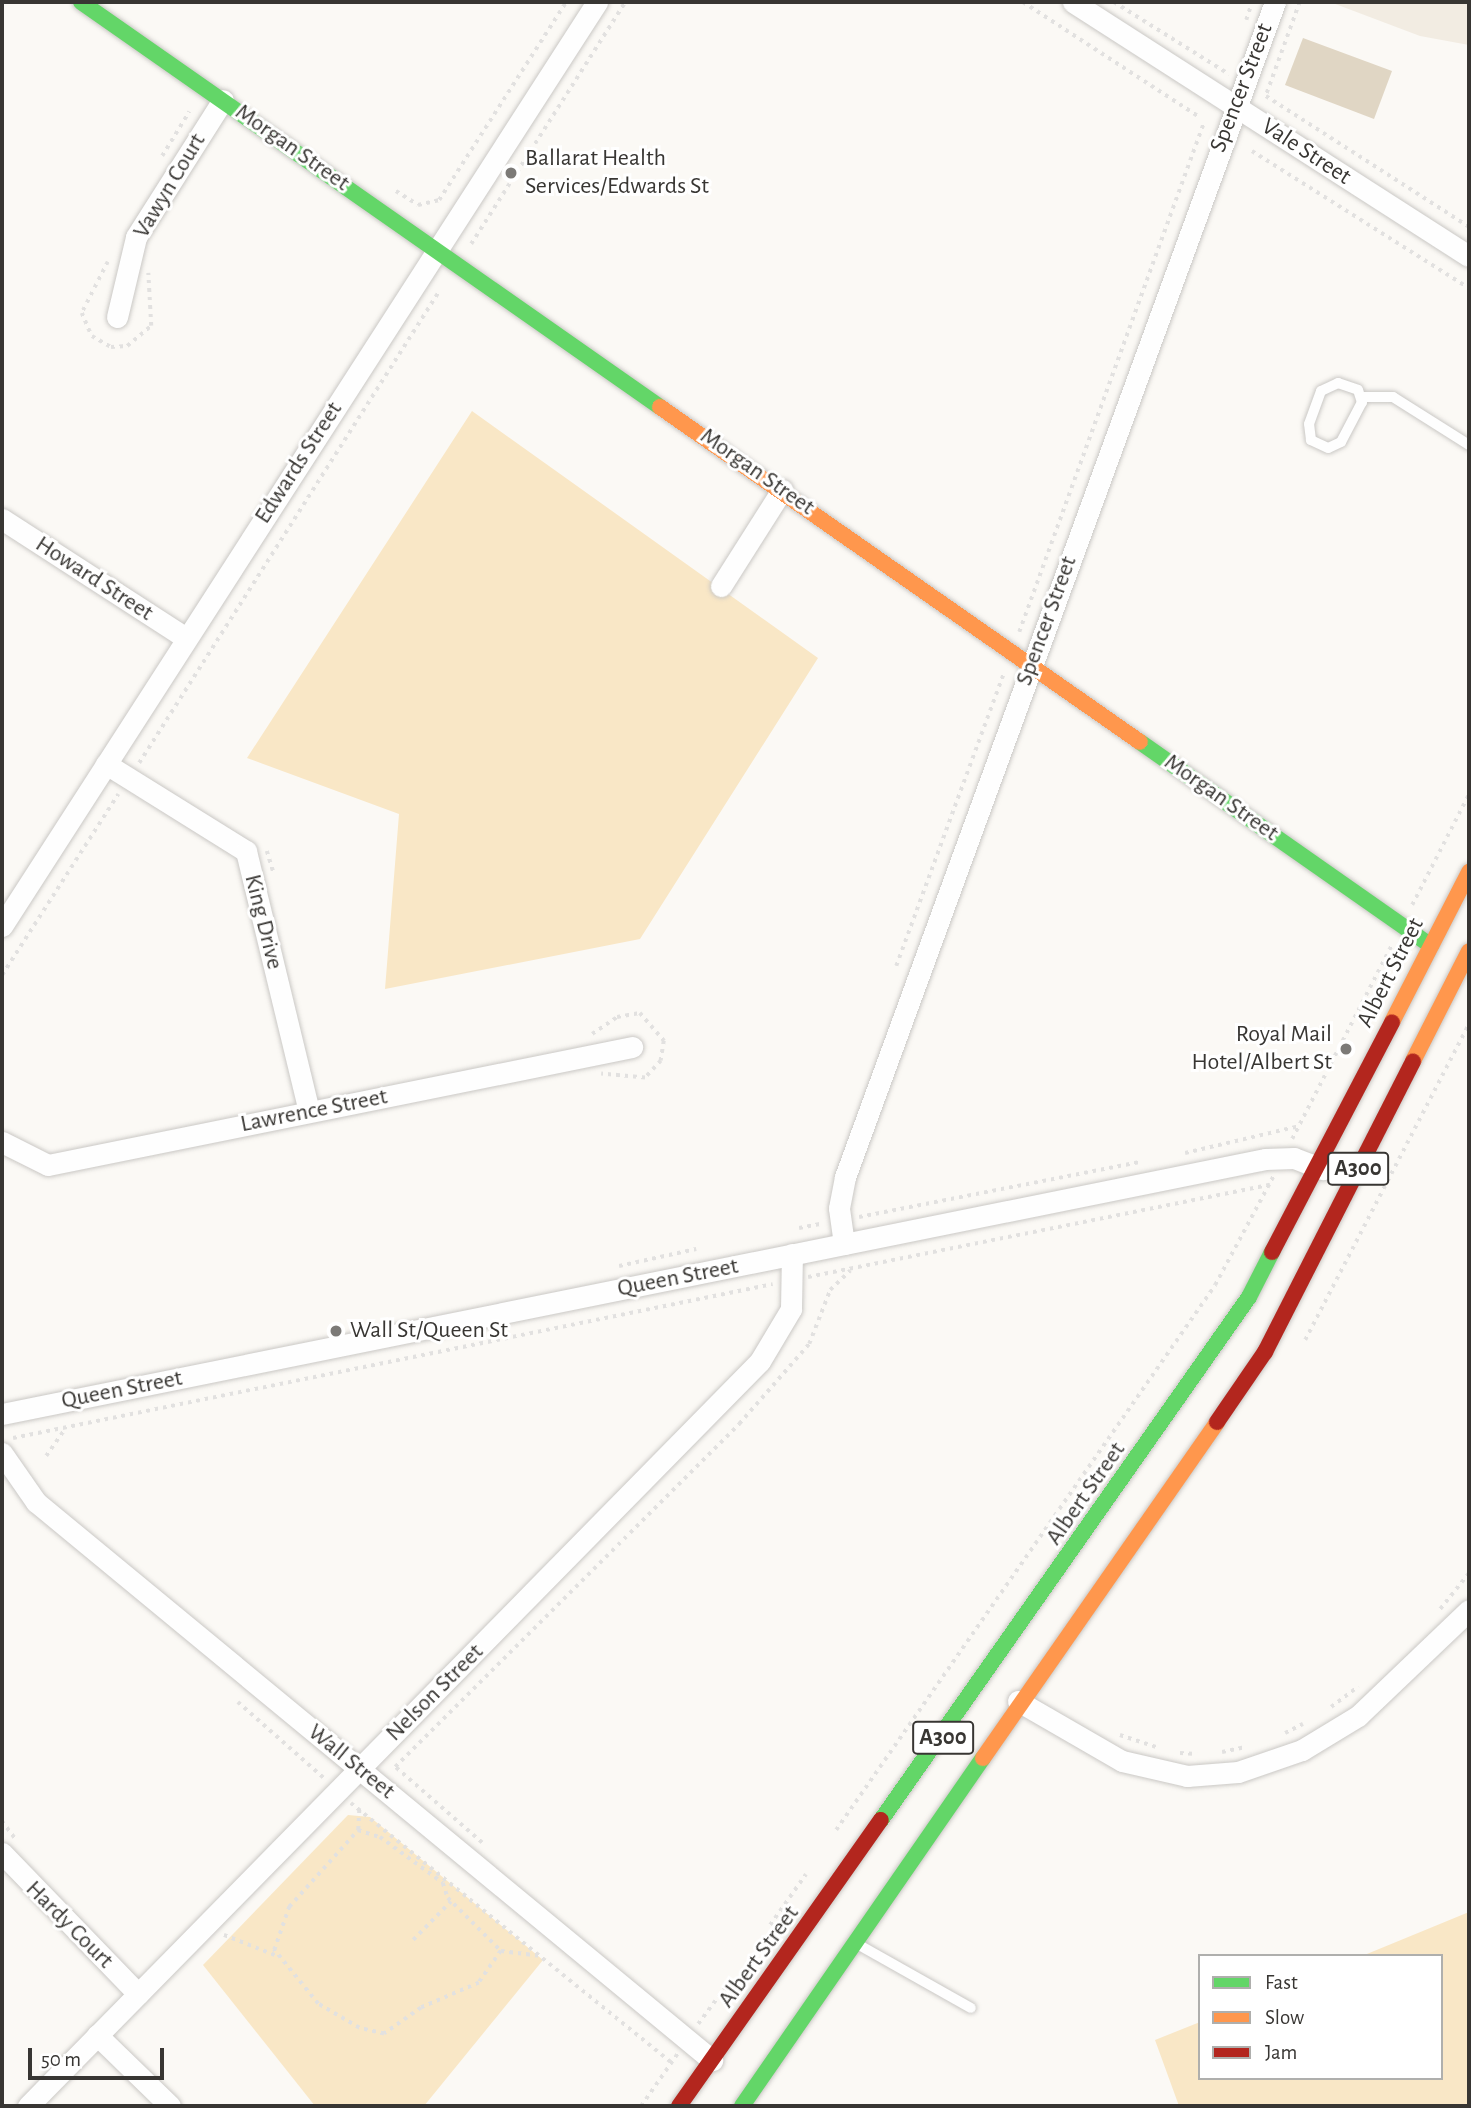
<!DOCTYPE html>
<html>
<head>
<meta charset="utf-8">
<style>
	body { margin:0 }
	#map { position:relative; width:1471px; height:2108px; overflow:hidden; background:#fbf9f5; font-family:"Alegreya Sans",sans-serif }
	div>[style] { position:absolute }
	[style*='--x'] { left:calc(var(--x)*1px); top:calc(var(--y)*1px); width:calc(var(--w)*1px); rotate:calc(var(--a)*1deg) }
	.built>* { inset:0; background:#f2ece2 }
	.green>* { inset:0; background:#f9e7c6 }
	.building>* { inset:0; background:#e0d6c4 }
	.path>* { height:3.5px; margin-top:-1.75px; transform-origin:0; background:repeating-linear-gradient(90deg,#e2e1e0 0 3.5px,transparent 0 8.5px) }
	.roads { filter:drop-shadow(0 0 2px #cac8c5) drop-shadow(0 0 2px #cac8c5) }
	.lane>* { height:10px; margin:-5px; padding:0 5px; transform-origin:5px; border-radius:5px; background:#fefefe }
	.street>* { height:21px; margin:-10.5px; padding:0 10.5px; transform-origin:10.5px; border-radius:10.5px; background:#fefefe }
	.fast>* { height:16px; margin:-8px; padding:0 8px; transform-origin:8px; border-radius:8px; background:#63d668 }
	.slow>* { height:16px; margin:-8px; padding:0 8px; transform-origin:8px; border-radius:8px; background:#ff974d }
	.jam>* { height:16px; margin:-8px; padding:0 8px; transform-origin:8px; border-radius:8px; background:#b3261e }
	.dots>* { width:19px; height:19px; translate:-50% -50%; box-sizing:border-box; border:4px solid #fff; border-radius:50% }
	span { translate:-50% -50%; white-space:nowrap; text-align:center; line-height:1.15; -webkit-text-stroke:6px #fff; paint-order:stroke }
	.shield-label span { padding:2px 5px; background:#fff; border:2px solid; border-radius:5px; -webkit-text-stroke-width:0 }
	.shield-label { font-size:23px; color:#383633; font-weight:700 }
	.street-label { font-size:24px; color:#383633 }
	.poi-label { font-size:24px; color:#383633 }
	.left { translate:0 -50%; text-align:left }
	.right { translate:-100% -50%; text-align:right }
	.frame { position:absolute; inset:0; border:4px solid #383633; pointer-events:none }
	.legend { position:absolute; left:1198px; top:1954px; width:245px; height:126px; box-sizing:border-box; background:#fff; border:2px solid #afafad; margin:0; padding:9px 12px; list-style:none; font-size:21px; color:#383633 }
	.legend li { display:flex; align-items:center; gap:14px; height:35px }
	.legend b { width:35px; border:2px solid #afafad }
	.scale { position:absolute; left:28px; top:2048px; width:136px; height:32px; box-sizing:border-box; border:4px solid #383633; border-top:0; padding-left:9px; font-size:21px; line-height:24px; white-space:nowrap; color:#383633; -webkit-text-stroke:5px #fff; paint-order:stroke }
</style>
</head>
<body>
<div id="map">
	<div class="built">
		<i style="clip-path:polygon(1330px 2px,1469px 2px,1469px 45px,1420px 36px)"></i>
	</div>
	<div class="green">
		<i style="clip-path:polygon(472px 411px,818px 658px,640px 939px,385px 989px,399px 814px,247px 758px)"></i>
		<i style="clip-path:polygon(348px 1815px,370px 1817px,543px 1960px,424px 2106px,315px 2106px,203px 1965px)"></i>
		<i style="clip-path:polygon(1469px 1912px,1469px 2106px,1179px 2106px,1155px 2040px,1200px 2022px,1200px 2078px,1441px 2078px,1441px 1956px,1362px 1956px)"></i>
	</div>
	<div class="building">
		<i style="clip-path:polygon(1303px 38px,1392px 71px,1374px 119px,1285px 85px)"></i>
	</div>
	<div class="path">
		<i style="--x:1023;--y:2;--w:212;--a:33.1"></i>
		<i style="--x:1114;--y:2;--w:136;--a:32.1"></i>
		<i style="--x:1300;--y:2;--w:100;--a:109.9"></i>
		<i style="--x:1266;--y:96;--w:242;--a:32.8"></i>
		<i style="--x:1246;--y:20;--w:19;--a:-72"></i>
		<i style="--x:1252;--y:151;--w:257;--a:32.3"></i>
		<i style="--x:162;--y:156;--w:52;--a:-58.5"></i>
		<i style="--x:396;--y:191;--w:26;--a:32"></i>
		<i style="--x:418;--y:205;--w:22;--a:-13"></i>
		<i style="--x:439;--y:200;--w:235;--a:-57.3"></i>
		<i style="--x:471;--y:244;--w:287;--a:-57.5"></i>
		<i style="--x:108;--y:262;--w:57;--a:117"></i>
		<i style="--x:82;--y:313;--w:25;--a:67"></i>
		<i style="--x:92;--y:336;--w:22;--a:30"></i>
		<i style="--x:111;--y:347;--w:16;--a:-4"></i>
		<i style="--x:127;--y:346;--w:31;--a:-40"></i>
		<i style="--x:151;--y:326;--w:53;--a:-93.2"></i>
		<i style="--x:1019;--y:632;--w:543;--a:-70.06"></i>
		<i style="--x:139;--y:763;--w:557;--a:-57.54"></i>
		<i style="--x:267;--y:851;--w:21;--a:73"></i>
		<i style="--x:1412;--y:905;--w:125;--a:-62.8"></i>
		<i style="--x:896;--y:966;--w:310;--a:-69.8"></i>
		<i style="--x:2;--y:975;--w:215;--a:-57.3"></i>
		<i style="--x:592;--y:1034;--w:30;--a:-34"></i>
		<i style="--x:617;--y:1017;--w:23;--a:-10"></i>
		<i style="--x:640;--y:1013;--w:37;--a:49"></i>
		<i style="--x:664;--y:1041;--w:20;--a:99"></i>
		<i style="--x:661;--y:1061;--w:23;--a:133"></i>
		<i style="--x:645;--y:1078;--w:44;--a:-174.8"></i>
		<i style="--x:1292;--y:1139;--w:217;--a:-62.8"></i>
		<i style="--x:1185;--y:1153;--w:117;--a:-13.3"></i>
		<i style="--x:859;--y:1217;--w:286;--a:-11.1"></i>
		<i style="--x:799;--y:1228;--w:25;--a:-11"></i>
		<i style="--x:619;--y:1266;--w:79;--a:-12.4"></i>
		<i style="--x:808;--y:1277;--w:471;--a:-11.3"></i>
		<i style="--x:1305;--y:1340;--w:357;--a:-62.6"></i>
		<i style="--x:13;--y:1438;--w:775;--a:-11.45"></i>
		<i style="--x:46;--y:1456;--w:33;--a:-55"></i>
		<i style="--x:1440;--y:1609;--w:46;--a:-51.1"></i>
		<i style="--x:238;--y:1702;--w:116;--a:41.5"></i>
		<i style="--x:1331;--y:1707;--w:34;--a:-37"></i>
		<i style="--x:1285;--y:1733;--w:20;--a:-27"></i>
		<i style="--x:1120;--y:1735;--w:41;--a:18.4"></i>
		<i style="--x:1222;--y:1752;--w:24;--a:-12"></i>
		<i style="--x:1180;--y:1753;--w:17;--a:3"></i>
		<i style="--x:351;--y:1803;--w:412;--a:39"></i>
		<i style="--x:2;--y:1821;--w:21;--a:53"></i>
		<i style="--x:358;--y:1830;--w:23;--a:18"></i>
		<i style="--x:380;--y:1837;--w:78;--a:36.1"></i>
		<i style="--x:443;--y:1883;--w:16;--a:72"></i>
		<i style="--x:448;--y:1898;--w:75;--a:45"></i>
		<i style="--x:501;--y:1951;--w:39;--a:125"></i>
		<i style="--x:479;--y:1983;--w:63;--a:156.7"></i>
		<i style="--x:421;--y:2008;--w:45;--a:144.9"></i>
		<i style="--x:384;--y:2034;--w:26;--a:-167"></i>
		<i style="--x:359;--y:2028;--w:48;--a:-149.7"></i>
		<i style="--x:318;--y:2004;--w:70;--a:-129.2"></i>
		<i style="--x:274;--y:1950;--w:46;--a:-70.8"></i>
		<i style="--x:289;--y:1907;--w:103;--a:-48.1"></i>
		<i style="--x:358;--y:1830;--w:20;--a:-87"></i>
		<i style="--x:836;--y:1830;--w:664;--a:-55.18"></i>
		<i style="--x:1215;--y:1285;--w:123;--a:-61.8"></i>
		<i style="--x:482;--y:1843;--w:116;--a:-138.9"></i>
		<i style="--x:395;--y:1767;--w:486;--a:-44.9"></i>
		<i style="--x:739;--y:1424;--w:106;--a:-48.8"></i>
		<i style="--x:809;--y:1344;--w:58;--a:-68.7"></i>
		<i style="--x:830;--y:1290;--w:28;--a:-44"></i>
		<i style="--x:770;--y:1925;--w:62;--a:-54.8"></i>
		<i style="--x:224;--y:1935;--w:55;--a:21.4"></i>
		<i style="--x:413;--y:1940;--w:54;--a:-45.7"></i>
		<i style="--x:501;--y:1951;--w:41;--a:7"></i>
		<i style="--x:698;--y:2024;--w:49;--a:-53.4"></i>
		<i style="--x:641;--y:2106;--w:65;--a:-55.1"></i>
	</div>
	<div class="roads">
		<div class="lane">
			<i style="--x:1338;--y:383;--w:21;--a:19"></i>
			<i style="--x:1358;--y:390;--w:13;--a:72"></i>
			<i style="--x:1362;--y:402;--w:45;--a:117.7"></i>
			<i style="--x:1341;--y:442;--w:14;--a:155"></i>
			<i style="--x:1328;--y:448;--w:19;--a:-155"></i>
			<i style="--x:1311;--y:440;--w:16;--a:-97"></i>
			<i style="--x:1309;--y:424;--w:35;--a:-70"></i>
			<i style="--x:1321;--y:391;--w:19;--a:-25"></i>
			<i style="--x:1362;--y:397;--w:31;--a:0"></i>
			<i style="--x:1393;--y:397;--w:90;--a:32.3"></i>
			<i style="--x:861;--y:1946;--w:126;--a:29.4"></i>
		</div>
		<div class="street">
			<i style="--x:1073;--y:2;--w:470;--a:32.7"></i>
			<i style="--x:117;--y:317;--w:82;--a:-76.6"></i>
			<i style="--x:136;--y:237;--w:162;--a:-57.6"></i>
			<i style="--x:2;--y:519;--w:219;--a:32.9"></i>
			<i style="--x:721;--y:586;--w:114;--a:-57.6"></i>
			<i style="--x:106;--y:764;--w:165;--a:31.9"></i>
			<i style="--x:246;--y:851;--w:268;--a:76.4"></i>
			<i style="--x:2;--y:926;--w:1099;--a:-57.22"></i>
			<i style="--x:2;--y:1142;--w:51;--a:26.6"></i>
			<i style="--x:48;--y:1165;--w:596;--a:-11.42"></i>
			<i style="--x:844;--y:1244;--w:36;--a:-98"></i>
			<i style="--x:839;--y:1208;--w:32;--a:-79"></i>
			<i style="--x:845;--y:1177;--w:1251;--a:-69.9"></i>
			<i style="--x:2;--y:1414;--w:1288;--a:-11.41"></i>
			<i style="--x:1265;--y:1159;--w:29;--a:-2"></i>
			<i style="--x:1294;--y:1158;--w:31;--a:21"></i>
			<i style="--x:2;--y:1453;--w:60;--a:55.2"></i>
			<i style="--x:36;--y:1502;--w:877;--a:39.54"></i>
			<i style="--x:1018;--y:1701;--w:120;--a:30"></i>
			<i style="--x:1122;--y:1761;--w:67;--a:13"></i>
			<i style="--x:1187;--y:1776;--w:51;--a:-4.5"></i>
			<i style="--x:1238;--y:1772;--w:68;--a:-19"></i>
			<i style="--x:1302;--y:1750;--w:66;--a:-31.3"></i>
			<i style="--x:1358;--y:1716;--w:153;--a:-43.7"></i>
			<i style="--x:2;--y:1853;--w:196;--a:46"></i>
			<i style="--x:97;--y:2035;--w:102;--a:44.2"></i>
			<i style="--x:28;--y:2106;--w:1044;--a:-45.5"></i>
			<i style="--x:760;--y:1361;--w:61;--a:-59.2"></i>
			<i style="--x:791;--y:1309;--w:55;--a:-89"></i>
		</div>
		<div class="fast">
			<i style="--x:81;--y:2;--w:707;--a:34.97"></i>
			<i style="--x:1140;--y:742;--w:355;--a:35"></i>
			<i style="--x:881;--y:1820;--w:639;--a:-54.87"></i>
			<i style="--x:1249;--y:1297;--w:51;--a:-62.9"></i>
			<i style="--x:742;--y:2106;--w:423;--a:-55.3"></i>
		</div>
		<div class="slow">
			<i style="--x:660;--y:407;--w:585;--a:34.91"></i>
			<i style="--x:1392;--y:1022;--w:169;--a:-62.8"></i>
			<i style="--x:1413;--y:1061;--w:123;--a:-63"></i>
			<i style="--x:983;--y:1758;--w:409;--a:-55.1"></i>
		</div>
		<div class="jam">
			<i style="--x:1272;--y:1252;--w:259;--a:-62.4"></i>
			<i style="--x:1217;--y:1422;--w:85;--a:-55.6"></i>
			<i style="--x:1265;--y:1352;--w:326;--a:-63"></i>
			<i style="--x:679;--y:2106;--w:350;--a:-54.8"></i>
		</div>
	</div>
	<div class="dots">
		<i style="left:511px;top:173px;background:#7c7a77"></i>
		<i style="left:1346px;top:1049px;background:#7c7a77"></i>
		<i style="left:336px;top:1331px;background:#7c7a77"></i>
	</div>
	<div class="shield-label">
		<span style="left:1358px;top:1169px">A300</span>
		<span style="left:943px;top:1738px">A300</span>
	</div>
	<div class="street-label">
		<span style="left:1242px;top:88px;rotate:-69deg">Spencer Street</span>
		<span style="left:292px;top:148px;rotate:35deg">Morgan Street</span>
		<span style="left:1306px;top:152px;rotate:33deg">Vale Street</span>
		<span style="left:170px;top:186px;rotate:-59deg">Vawyn Court</span>
		<span style="left:299px;top:463px;rotate:-57deg">Edwards Street</span>
		<span style="left:757px;top:472px;rotate:35deg">Morgan Street</span>
		<span style="left:94px;top:579px;rotate:33deg">Howard Street</span>
		<span style="left:1047px;top:621px;rotate:-70deg">Spencer Street</span>
		<span style="left:1221px;top:798px;rotate:35deg">Morgan Street</span>
		<span style="left:263px;top:922px;rotate:76deg">King Drive</span>
		<span style="left:1391px;top:973px;rotate:-63deg">Albert Street</span>
		<span style="left:314px;top:1111px;rotate:-11deg">Lawrence Street</span>
		<span style="left:678px;top:1278px;rotate:-11deg">Queen Street</span>
		<span style="left:122px;top:1390px;rotate:-11deg">Queen Street</span>
		<span style="left:1086px;top:1494px;rotate:-55deg">Albert Street</span>
		<span style="left:435px;top:1693px;rotate:-45deg">Nelson Street</span>
		<span style="left:351px;top:1762px;rotate:39deg">Wall Street</span>
		<span style="left:69px;top:1925px;rotate:45deg">Hardy Court</span>
		<span style="left:759px;top:1957px;rotate:-54deg">Albert Street</span>
	</div>
	<div class="poi-label">
		<span class="left" style="left:525px;top:173px">Ballarat Health<br>Services/Edwards St</span>
		<span class="right" style="left:1332px;top:1049px">Royal Mail<br>Hotel/Albert St</span>
		<span class="left" style="left:350px;top:1331px">Wall St/Queen St</span>
	</div>
	<div class="frame"></div>
	<ul class="legend">
	<li><b style="height:9px;background:#63d668"></b>Fast</li>
	<li><b style="height:9px;background:#ff974d"></b>Slow</li>
	<li><b style="height:9px;background:#b3261e"></b>Jam</li>
	</ul>
	<div class="scale">50 m</div>
</div>
</body>
</html>
